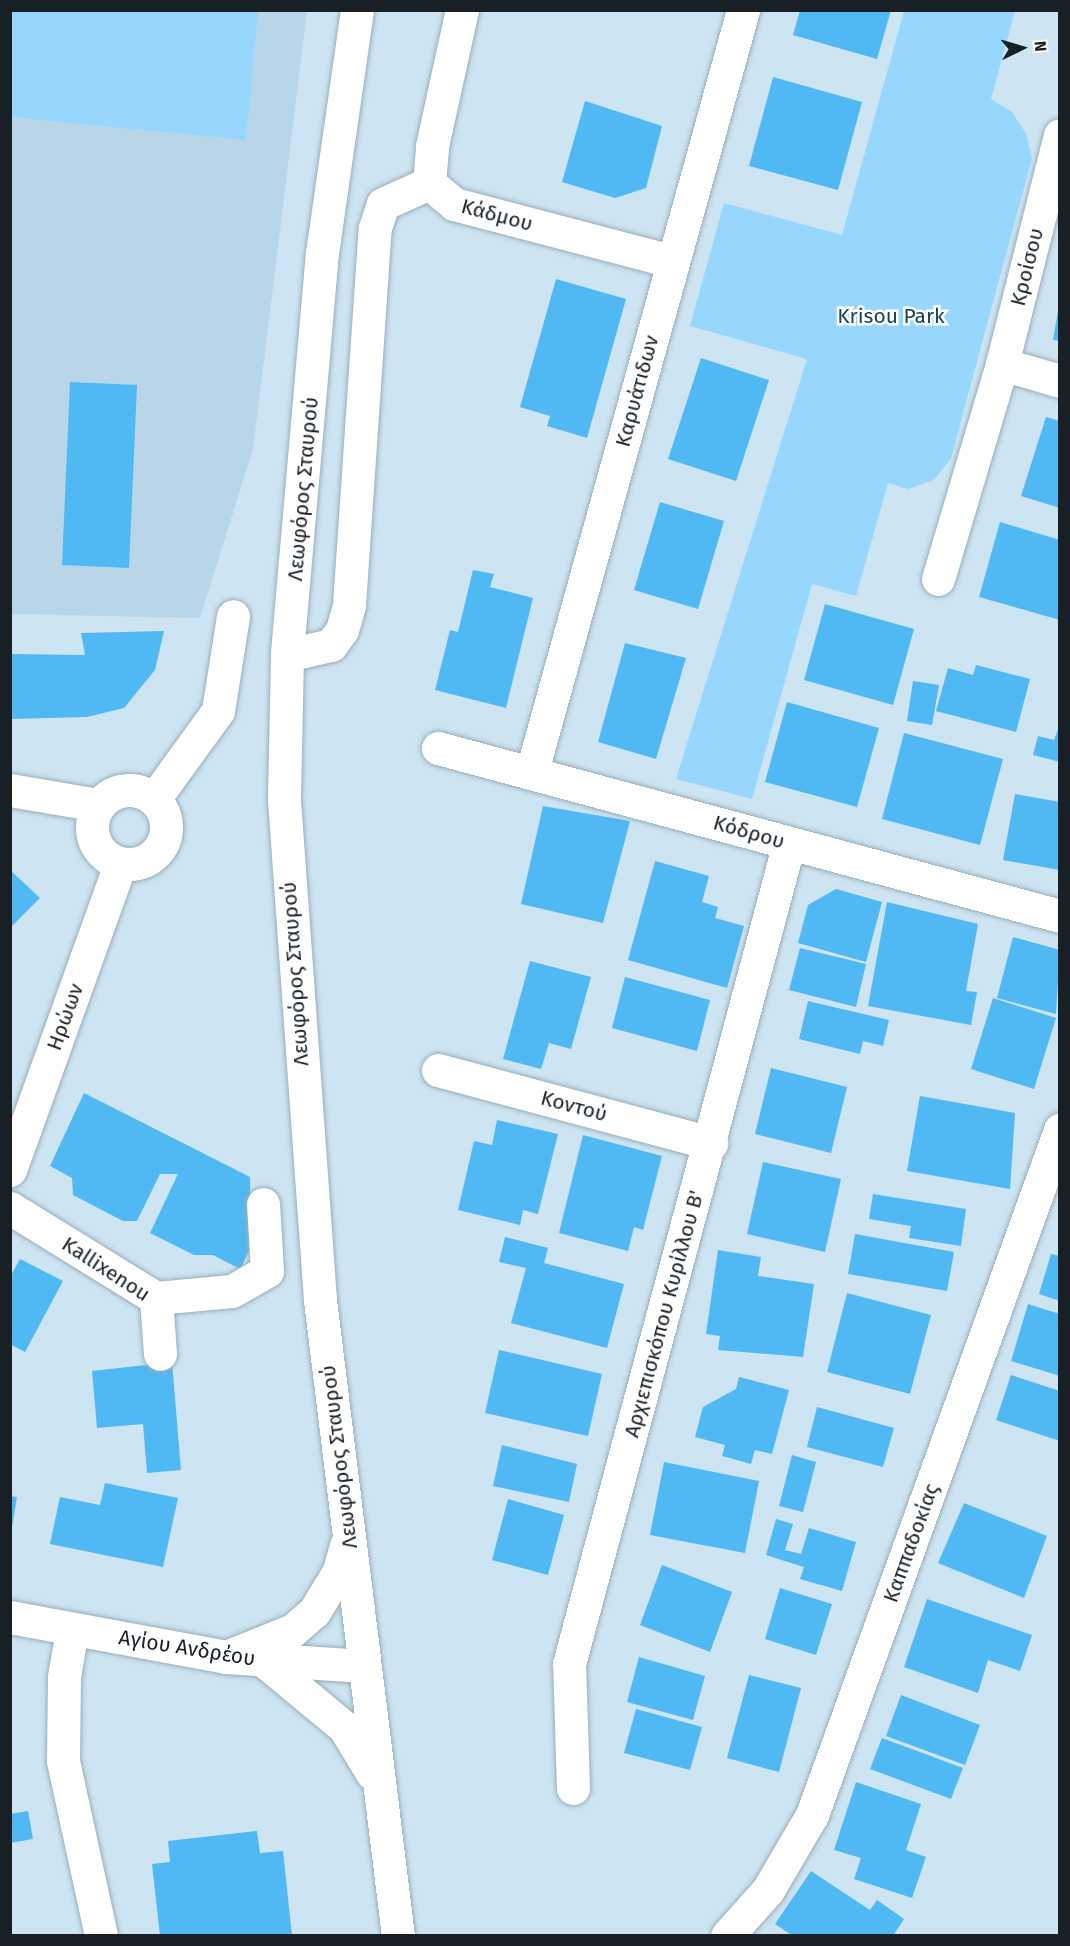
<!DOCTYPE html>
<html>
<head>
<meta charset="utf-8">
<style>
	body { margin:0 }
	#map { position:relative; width:1070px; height:1946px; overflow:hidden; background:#cde4f2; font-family:"Fira Sans",sans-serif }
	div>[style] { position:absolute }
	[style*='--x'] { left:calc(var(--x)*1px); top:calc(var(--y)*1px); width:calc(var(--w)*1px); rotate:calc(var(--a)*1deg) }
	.built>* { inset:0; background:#b9d6e9 }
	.green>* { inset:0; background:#97d7fe }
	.building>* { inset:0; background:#50b8f2 }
	.roads { filter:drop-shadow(0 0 2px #98aebb) drop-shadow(0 0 2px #98aebb) }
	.minor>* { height:33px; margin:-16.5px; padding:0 16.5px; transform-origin:16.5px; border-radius:16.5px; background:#fff }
	.minor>.ring { margin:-16.5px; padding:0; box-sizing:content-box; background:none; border:33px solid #fff; border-radius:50% }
	.major>* { height:33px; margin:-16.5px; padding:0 16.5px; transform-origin:16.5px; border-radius:16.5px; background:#fff }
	span { translate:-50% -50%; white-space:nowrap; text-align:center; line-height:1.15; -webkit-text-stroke:5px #fff; paint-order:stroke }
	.street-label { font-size:21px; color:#182026 }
	.park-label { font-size:21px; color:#18445c }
	.frame { position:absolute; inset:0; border:12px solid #182026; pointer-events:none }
	.north { position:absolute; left:992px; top:18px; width:60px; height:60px; -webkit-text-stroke:4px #fff; paint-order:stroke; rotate:85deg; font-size:16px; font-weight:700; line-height:24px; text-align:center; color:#182026 }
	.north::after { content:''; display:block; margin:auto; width:21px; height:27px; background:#182026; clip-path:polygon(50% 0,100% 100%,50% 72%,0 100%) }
</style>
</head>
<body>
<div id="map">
	<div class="built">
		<i style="clip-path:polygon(11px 11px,307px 11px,253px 449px,200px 618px,11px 614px)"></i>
	</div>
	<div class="green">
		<i style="clip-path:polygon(10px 11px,258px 11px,246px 140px,11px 117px)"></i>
		<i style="clip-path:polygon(904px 11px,1015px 11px,991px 99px,1012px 112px,1026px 134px,1032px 158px,951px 458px,934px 480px,908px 489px,888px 483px,856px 596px,812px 584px,752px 799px,676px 779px,807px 359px,690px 326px,724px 203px,842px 235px)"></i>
	</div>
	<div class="building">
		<i style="clip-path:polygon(800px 10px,891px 10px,877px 59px,793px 35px)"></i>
		<i style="clip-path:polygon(773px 77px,862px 102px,838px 190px,749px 166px)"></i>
		<i style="clip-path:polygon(585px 101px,662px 126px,646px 188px,615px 198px,562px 182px)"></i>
		<i style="clip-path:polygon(556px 279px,626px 299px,587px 438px,547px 426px,550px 416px,520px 407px)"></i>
		<i style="clip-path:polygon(1058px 311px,1060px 311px,1060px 341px,1053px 340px)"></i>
		<i style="clip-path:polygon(701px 358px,769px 380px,736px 481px,668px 459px)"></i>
		<i style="clip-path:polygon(70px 382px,137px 385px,129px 568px,62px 565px)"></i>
		<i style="clip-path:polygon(1046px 417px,1060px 421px,1060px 508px,1021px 496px)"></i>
		<i style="clip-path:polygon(660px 502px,724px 521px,698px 609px,634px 590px)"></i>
		<i style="clip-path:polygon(1000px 522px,1060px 540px,1060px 620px,979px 597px)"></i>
		<i style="clip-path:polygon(473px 570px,494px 574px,490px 587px,533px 598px,506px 708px,435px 690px,450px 630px,458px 632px)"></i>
		<i style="clip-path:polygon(825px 604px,914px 629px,893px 705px,804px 680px)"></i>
		<i style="clip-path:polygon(164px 631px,155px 670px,124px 708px,87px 717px,10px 719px,10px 654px,85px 655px,81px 633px)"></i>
		<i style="clip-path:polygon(625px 643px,686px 658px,656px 759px,598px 742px)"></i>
		<i style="clip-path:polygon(976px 665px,1030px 679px,1016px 732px,936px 711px,948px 668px,973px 675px)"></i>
		<i style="clip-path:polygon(913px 681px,939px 685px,932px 725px,907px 721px)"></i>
		<i style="clip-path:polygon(787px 702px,879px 728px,857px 807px,765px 782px)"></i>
		<i style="clip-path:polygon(1060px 724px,1060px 762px,1033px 755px,1038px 736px,1054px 740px)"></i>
		<i style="clip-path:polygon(904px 733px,1003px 759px,980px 845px,882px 819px)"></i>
		<i style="clip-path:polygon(1015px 794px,1060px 802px,1060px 870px,1003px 860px)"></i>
		<i style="clip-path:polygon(543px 806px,630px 821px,603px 923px,521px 904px)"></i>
		<i style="clip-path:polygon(655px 861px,709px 876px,702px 902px,718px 907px,715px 918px,744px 926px,727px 988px,628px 960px)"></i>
		<i style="clip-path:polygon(10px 870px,40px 898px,10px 928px)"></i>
		<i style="clip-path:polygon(836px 889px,882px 902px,866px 962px,798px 943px,808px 905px)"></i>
		<i style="clip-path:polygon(887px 902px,978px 924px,966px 991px,977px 992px,971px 1025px,868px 1006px)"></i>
		<i style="clip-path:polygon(1013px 937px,1060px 950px,1056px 1014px,997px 998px)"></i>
		<i style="clip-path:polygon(800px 948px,866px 964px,856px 1007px,789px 990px)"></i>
		<i style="clip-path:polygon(530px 961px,591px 977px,571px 1049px,549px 1043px,541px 1069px,503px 1059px)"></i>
		<i style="clip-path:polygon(625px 977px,710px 1000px,697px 1051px,612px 1028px)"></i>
		<i style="clip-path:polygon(993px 998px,1056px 1018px,1034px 1089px,971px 1069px)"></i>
		<i style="clip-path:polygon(808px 1001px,889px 1020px,883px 1046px,863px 1041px,860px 1054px,799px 1039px)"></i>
		<i style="clip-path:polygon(771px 1068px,847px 1087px,831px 1153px,755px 1134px)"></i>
		<i style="clip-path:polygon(84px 1093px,250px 1177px,251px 1247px,240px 1269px,213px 1255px,194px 1255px,150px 1233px,178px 1174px,160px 1174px,137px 1221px,123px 1221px,73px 1195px,72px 1178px,50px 1166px)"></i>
		<i style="clip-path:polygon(920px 1096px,1015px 1113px,1010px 1189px,907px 1171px)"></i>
		<i style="clip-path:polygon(497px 1120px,558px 1134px,538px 1214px,523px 1210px,520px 1225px,458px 1210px,474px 1141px,492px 1145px)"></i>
		<i style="clip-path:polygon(583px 1135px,662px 1156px,643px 1230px,634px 1227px,628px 1251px,559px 1233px)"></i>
		<i style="clip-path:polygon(763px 1162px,841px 1179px,825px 1252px,747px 1234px)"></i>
		<i style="clip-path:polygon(873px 1194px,966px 1209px,961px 1246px,909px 1238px,911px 1226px,869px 1219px)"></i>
		<i style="clip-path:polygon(855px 1234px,954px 1252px,947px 1291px,848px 1274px)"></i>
		<i style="clip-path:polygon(505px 1237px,548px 1248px,544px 1263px,624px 1284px,607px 1348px,511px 1323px,526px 1268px,499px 1262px)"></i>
		<i style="clip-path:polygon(718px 1250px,761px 1257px,758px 1276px,814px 1284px,803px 1357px,718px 1350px,720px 1336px,706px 1334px)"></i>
		<i style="clip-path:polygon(1051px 1254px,1060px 1256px,1060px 1301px,1039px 1294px)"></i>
		<i style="clip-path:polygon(20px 1259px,63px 1281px,25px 1352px,10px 1344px,10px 1277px)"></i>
		<i style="clip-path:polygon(847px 1293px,931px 1315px,910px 1394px,827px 1372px)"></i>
		<i style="clip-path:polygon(1028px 1304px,1060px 1314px,1060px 1376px,1011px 1361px)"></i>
		<i style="clip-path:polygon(499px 1350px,602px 1374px,588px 1436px,485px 1413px)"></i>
		<i style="clip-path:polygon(172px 1362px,181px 1470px,147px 1473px,143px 1424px,97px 1428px,92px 1371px)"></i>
		<i style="clip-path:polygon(1011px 1375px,1060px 1391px,1060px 1441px,996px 1420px)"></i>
		<i style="clip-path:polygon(739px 1377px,789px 1390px,772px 1454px,755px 1450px,751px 1464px,722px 1456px,725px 1445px,695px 1437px,703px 1407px,736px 1389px)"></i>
		<i style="clip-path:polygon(817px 1407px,894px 1428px,883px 1467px,807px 1447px)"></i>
		<i style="clip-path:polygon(502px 1445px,577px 1464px,569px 1502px,493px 1486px)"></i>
		<i style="clip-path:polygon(792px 1455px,816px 1462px,803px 1512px,779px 1506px)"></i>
		<i style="clip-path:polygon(664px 1462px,759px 1481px,745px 1553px,650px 1535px)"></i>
		<i style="clip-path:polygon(105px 1483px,178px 1498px,163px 1567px,50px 1544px,60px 1497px,100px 1505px)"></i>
		<i style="clip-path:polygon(10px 1496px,17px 1497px,12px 1527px,10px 1526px)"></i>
		<i style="clip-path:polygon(508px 1499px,564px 1515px,548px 1575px,492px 1560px)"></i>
		<i style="clip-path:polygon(964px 1503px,1047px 1536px,1024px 1598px,938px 1563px)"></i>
		<i style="clip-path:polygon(776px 1519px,793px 1524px,785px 1550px,801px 1554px,809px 1528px,856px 1542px,842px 1591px,800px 1579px,804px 1567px,766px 1555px)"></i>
		<i style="clip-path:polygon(662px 1565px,732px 1592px,710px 1652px,640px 1625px)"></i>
		<i style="clip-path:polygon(780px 1588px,832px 1604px,816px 1655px,765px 1639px)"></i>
		<i style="clip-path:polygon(927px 1599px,1032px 1635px,1020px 1671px,988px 1660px,978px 1693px,904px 1667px)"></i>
		<i style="clip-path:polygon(639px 1657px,705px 1676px,693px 1720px,627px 1702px)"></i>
		<i style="clip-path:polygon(749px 1675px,801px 1688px,779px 1772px,727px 1758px)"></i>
		<i style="clip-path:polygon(901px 1695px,980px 1725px,965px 1765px,886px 1736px)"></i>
		<i style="clip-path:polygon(636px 1709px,702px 1727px,690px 1770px,624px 1753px)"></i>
		<i style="clip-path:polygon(882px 1738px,963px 1768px,951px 1799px,870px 1769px)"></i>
		<i style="clip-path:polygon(856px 1782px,921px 1804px,906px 1850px,926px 1857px,912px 1898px,854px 1879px,861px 1858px,834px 1850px)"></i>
		<i style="clip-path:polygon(28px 1811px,33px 1839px,10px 1843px,10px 1814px)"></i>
		<i style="clip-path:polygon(257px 1831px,260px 1853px,283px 1851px,292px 1936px,160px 1936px,152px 1864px,170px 1862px,168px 1841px)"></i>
		<i style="clip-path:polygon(811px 1871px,870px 1910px,877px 1900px,904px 1919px,893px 1936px,793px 1936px,775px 1924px)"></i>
	</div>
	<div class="roads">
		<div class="minor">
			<i style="--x:429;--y:183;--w:33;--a:40"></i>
			<i style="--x:454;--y:204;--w:224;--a:14.7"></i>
			<i style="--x:429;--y:183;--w:37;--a:-85"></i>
			<i style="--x:432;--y:146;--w:139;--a:-77.6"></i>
			<i style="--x:1002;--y:364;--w:60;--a:16.3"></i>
			<i style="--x:938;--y:579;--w:224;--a:-73.4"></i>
			<i style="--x:1002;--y:364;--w:236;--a:-75.8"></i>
			<i style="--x:287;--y:655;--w:45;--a:-12.8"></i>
			<i style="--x:331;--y:645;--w:19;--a:-54"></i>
			<i style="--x:342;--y:630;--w:26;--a:-74"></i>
			<i style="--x:349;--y:605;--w:378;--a:-86.1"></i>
			<i style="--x:375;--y:228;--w:25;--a:-72"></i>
			<i style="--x:383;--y:204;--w:51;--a:-24.5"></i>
			<i style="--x:438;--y:748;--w:644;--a:15.11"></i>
			<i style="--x:532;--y:771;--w:790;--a:-74.5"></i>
			<i class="ring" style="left:92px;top:790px;width:41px;height:41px"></i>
			<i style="--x:10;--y:790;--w:89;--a:9.7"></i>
			<i style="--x:154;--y:799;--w:109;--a:-54"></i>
			<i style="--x:218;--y:711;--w:96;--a:-81"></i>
			<i style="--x:438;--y:1070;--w:283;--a:15"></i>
			<i style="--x:10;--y:1170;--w:325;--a:-70.2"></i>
			<i style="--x:10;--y:1208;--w:172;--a:31.7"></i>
			<i style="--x:156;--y:1298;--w:56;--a:85.9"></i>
			<i style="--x:156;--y:1298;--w:76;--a:-5.3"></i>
			<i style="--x:232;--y:1291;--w:40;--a:-29.7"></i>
			<i style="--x:267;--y:1271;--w:67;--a:-93.4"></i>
			<i style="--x:10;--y:1617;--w:220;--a:10.5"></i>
			<i style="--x:226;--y:1657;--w:139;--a:3.7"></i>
			<i style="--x:72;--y:1630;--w:48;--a:99.7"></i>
			<i style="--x:64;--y:1677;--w:84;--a:90.7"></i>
			<i style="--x:63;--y:1761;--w:179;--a:77.7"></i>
			<i style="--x:573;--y:1788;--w:124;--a:-91.8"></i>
			<i style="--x:569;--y:1664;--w:850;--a:-75"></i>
			<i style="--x:727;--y:1936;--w:62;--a:-48.3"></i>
			<i style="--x:768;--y:1890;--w:87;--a:-59.6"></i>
			<i style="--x:812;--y:1815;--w:729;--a:-70.1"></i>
		</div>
		<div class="major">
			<i style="--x:357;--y:10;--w:245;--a:98.2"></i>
			<i style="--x:322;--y:252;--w:405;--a:95"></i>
			<i style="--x:287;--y:655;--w:145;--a:91.2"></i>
			<i style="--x:284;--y:800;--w:501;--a:85.88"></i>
			<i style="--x:320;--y:1300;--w:641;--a:83.01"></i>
			<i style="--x:226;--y:1657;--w:72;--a:-21.9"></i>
			<i style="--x:293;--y:1630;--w:28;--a:-41"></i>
			<i style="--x:314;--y:1612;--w:48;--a:-58.6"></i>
			<i style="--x:339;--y:1571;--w:27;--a:-75"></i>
			<i style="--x:263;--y:1660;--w:105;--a:39.6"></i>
			<i style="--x:344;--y:1727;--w:54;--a:58.7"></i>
		</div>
	</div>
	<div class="street-label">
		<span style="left:497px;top:215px;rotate:15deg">Κάδμου</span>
		<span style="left:1027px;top:267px;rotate:-76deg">Κροίσου</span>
		<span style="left:637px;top:391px;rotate:-75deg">Καρυάτιδων</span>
		<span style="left:303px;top:489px;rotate:-85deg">Λεωφόρος Σταυρού</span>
		<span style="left:749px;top:832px;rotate:16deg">Κόδρου</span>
		<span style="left:295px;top:974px;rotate:-94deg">Λεωφόρος Σταυρού</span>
		<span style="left:65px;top:1017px;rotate:-70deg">Ηρώων</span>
		<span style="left:574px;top:1106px;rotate:15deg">Κοντού</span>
		<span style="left:106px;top:1269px;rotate:33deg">Kallixenou</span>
		<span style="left:664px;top:1314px;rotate:-75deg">Αρχιεπισκόπου Κυρίλλου Β'</span>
		<span style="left:339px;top:1457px;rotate:-97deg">Λεωφόρος Σταυρού</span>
		<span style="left:911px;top:1543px;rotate:-70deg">Καππαδοκίας</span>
		<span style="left:187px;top:1648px;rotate:9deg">Αγίου Ανδρέου</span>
	</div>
	<div class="park-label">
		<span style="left:891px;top:316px">Krisou Park</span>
	</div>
	<div class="frame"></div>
	<div class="north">N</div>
</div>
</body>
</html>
